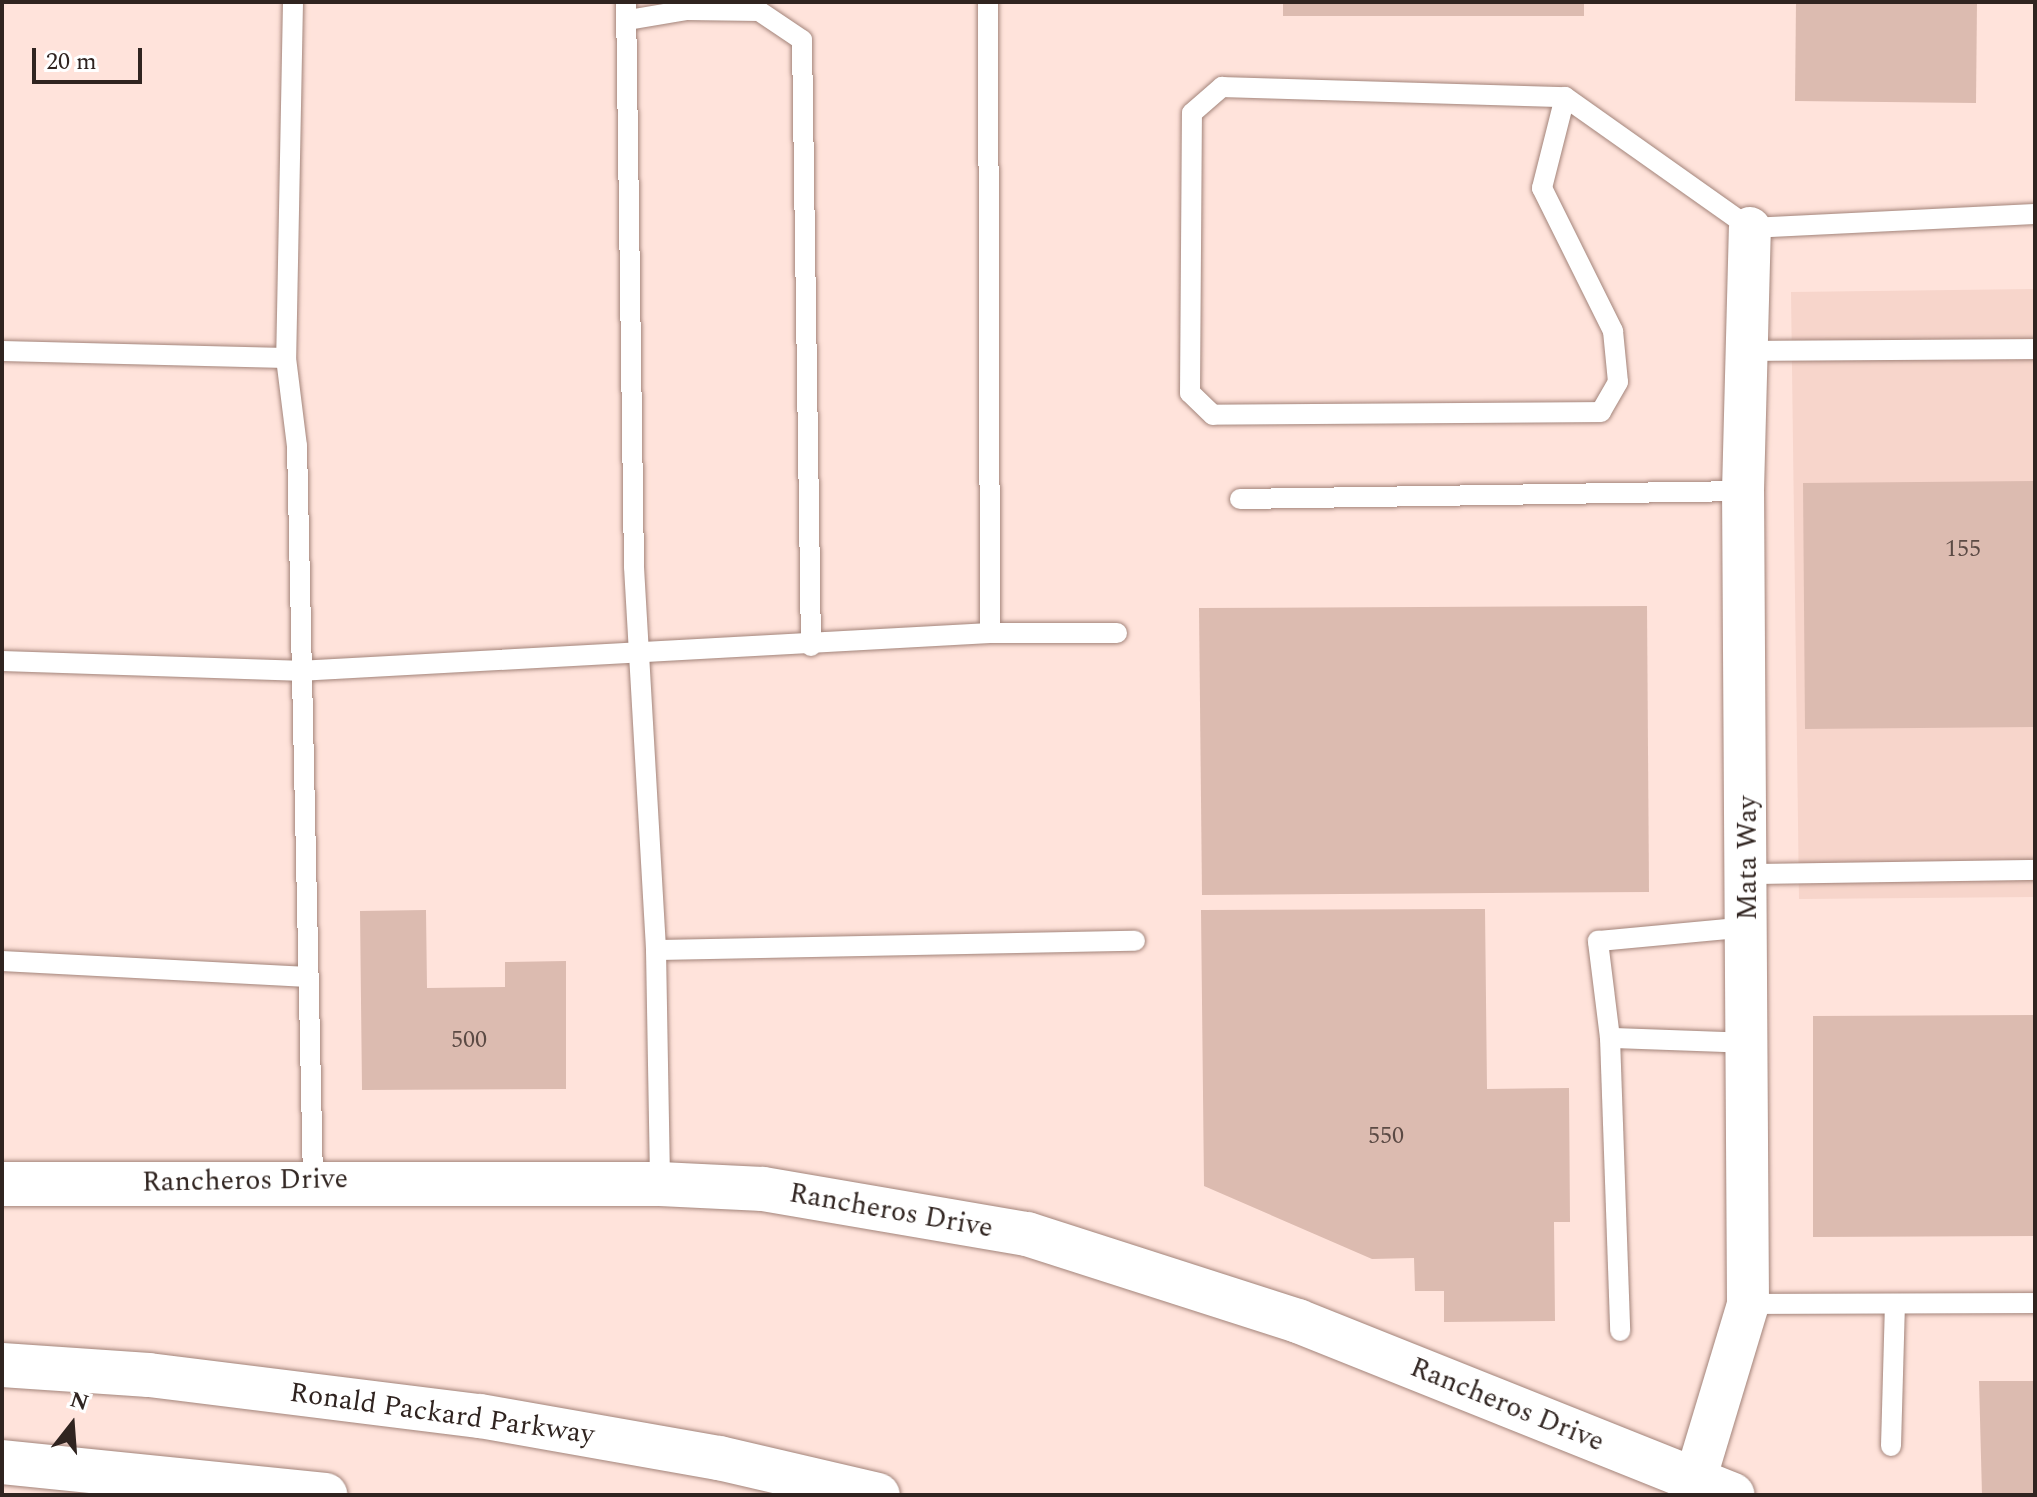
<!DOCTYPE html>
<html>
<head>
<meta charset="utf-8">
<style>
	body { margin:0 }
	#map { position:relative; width:2037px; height:1497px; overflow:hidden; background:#ffe3db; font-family:Spectral,serif }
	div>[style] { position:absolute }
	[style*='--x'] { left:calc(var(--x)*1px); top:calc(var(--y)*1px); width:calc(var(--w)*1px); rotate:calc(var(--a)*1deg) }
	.built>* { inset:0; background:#f7d5cb }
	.building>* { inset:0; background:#dcbbb0 }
	.roads { filter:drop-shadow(0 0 2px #a3847a) drop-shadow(0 0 2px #a3847a) }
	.lane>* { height:20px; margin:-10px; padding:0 10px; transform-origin:10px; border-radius:10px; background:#fff }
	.street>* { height:42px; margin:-21px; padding:0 21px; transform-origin:21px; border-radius:21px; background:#fff }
	.secondary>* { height:44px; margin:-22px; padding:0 22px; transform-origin:22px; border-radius:22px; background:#fff }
	.highway>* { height:44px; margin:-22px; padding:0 22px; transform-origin:22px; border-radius:22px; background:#fff }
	span { translate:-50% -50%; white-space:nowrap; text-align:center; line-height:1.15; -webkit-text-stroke:8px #fff; paint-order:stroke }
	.number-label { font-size:24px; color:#5b4a44 }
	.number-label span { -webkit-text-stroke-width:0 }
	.street-label { font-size:28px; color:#302420 }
	.frame { position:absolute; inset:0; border:4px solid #302420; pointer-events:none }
	.north { position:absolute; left:32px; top:1385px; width:80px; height:80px; -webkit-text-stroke:6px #fff; paint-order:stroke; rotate:17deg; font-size:22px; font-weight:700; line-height:32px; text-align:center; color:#302420 }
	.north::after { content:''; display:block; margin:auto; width:28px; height:36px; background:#302420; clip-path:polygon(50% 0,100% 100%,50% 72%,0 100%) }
	.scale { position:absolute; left:32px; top:48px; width:110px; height:36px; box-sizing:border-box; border:4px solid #302420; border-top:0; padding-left:10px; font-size:24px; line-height:28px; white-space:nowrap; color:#302420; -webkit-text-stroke:6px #fff; paint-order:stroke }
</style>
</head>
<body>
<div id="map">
	<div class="built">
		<i style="clip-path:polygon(2035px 289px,2035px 897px,1799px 899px,1791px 292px)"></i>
	</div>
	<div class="building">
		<i style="clip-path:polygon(1283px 2px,1584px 2px,1584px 16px,1283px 16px)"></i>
		<i style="clip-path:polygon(1796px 2px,1977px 2px,1976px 103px,1795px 101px)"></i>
		<i style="clip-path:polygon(2035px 481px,2035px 727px,1805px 729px,1803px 483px)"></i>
		<i style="clip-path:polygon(1647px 606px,1649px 892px,1202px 895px,1199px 608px)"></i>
		<i style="clip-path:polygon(1485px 909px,1487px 1089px,1569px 1088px,1570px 1222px,1554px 1222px,1555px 1321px,1444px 1322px,1444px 1291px,1415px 1291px,1414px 1258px,1372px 1259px,1204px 1186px,1201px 910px)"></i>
		<i style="clip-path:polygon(426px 910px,427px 988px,505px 987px,505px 962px,566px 961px,566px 1089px,362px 1090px,360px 911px)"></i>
		<i style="clip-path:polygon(2035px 1015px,2035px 1236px,1813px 1237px,1813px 1016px)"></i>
		<i style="clip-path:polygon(1979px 1381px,2035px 1381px,2035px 1495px,1982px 1495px)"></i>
	</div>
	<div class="roads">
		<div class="lane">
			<i style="--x:293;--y:2;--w:356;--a:91.1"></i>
			<i style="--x:286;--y:358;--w:89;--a:82.9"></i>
			<i style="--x:297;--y:446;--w:734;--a:88.75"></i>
			<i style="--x:626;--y:2;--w:565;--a:89.19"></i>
			<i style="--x:634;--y:567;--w:384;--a:86.7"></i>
			<i style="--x:656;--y:950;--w:234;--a:89"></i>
			<i style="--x:988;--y:2;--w:631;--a:89.82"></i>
			<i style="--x:628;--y:20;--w:60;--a:-9.6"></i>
			<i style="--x:687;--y:10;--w:72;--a:0.8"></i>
			<i style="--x:759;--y:11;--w:52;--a:34"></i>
			<i style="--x:802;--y:40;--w:606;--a:89.15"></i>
			<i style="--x:1565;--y:97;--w:94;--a:104.2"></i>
			<i style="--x:1542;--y:188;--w:160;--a:63.6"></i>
			<i style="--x:1613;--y:331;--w:51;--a:84.4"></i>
			<i style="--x:1618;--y:382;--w:34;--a:120"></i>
			<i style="--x:1601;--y:412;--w:388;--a:179.6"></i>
			<i style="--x:1213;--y:415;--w:32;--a:-136"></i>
			<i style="--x:1190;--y:393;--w:280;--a:-89.6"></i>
			<i style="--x:1192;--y:113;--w:40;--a:-41"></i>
			<i style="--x:1222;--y:87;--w:343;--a:1.7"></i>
			<i style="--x:1565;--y:97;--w:227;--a:35.3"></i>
			<i style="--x:1750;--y:228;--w:285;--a:-2.8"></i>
			<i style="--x:2;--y:351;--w:284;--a:1.4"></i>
			<i style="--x:1749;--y:351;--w:286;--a:-0.4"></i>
			<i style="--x:1240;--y:499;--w:503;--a:-0.91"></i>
			<i style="--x:2;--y:661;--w:296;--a:1.9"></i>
			<i style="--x:298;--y:671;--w:693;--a:-3.14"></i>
			<i style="--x:990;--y:633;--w:127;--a:0"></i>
			<i style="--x:1749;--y:874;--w:286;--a:-0.8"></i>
			<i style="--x:656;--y:950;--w:479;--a:-1.1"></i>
			<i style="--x:2;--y:961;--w:306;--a:3"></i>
			<i style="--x:1610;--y:1038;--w:293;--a:88"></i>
			<i style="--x:1749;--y:1043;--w:139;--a:-177.9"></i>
			<i style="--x:1610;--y:1038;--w:98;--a:-97.1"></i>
			<i style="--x:1598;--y:941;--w:152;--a:-5.3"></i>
			<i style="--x:1748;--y:1304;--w:287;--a:-0.2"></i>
			<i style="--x:1891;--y:1446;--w:142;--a:-88.4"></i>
		</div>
		<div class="street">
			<i style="--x:1695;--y:1480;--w:184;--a:-73.2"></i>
			<i style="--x:1748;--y:1304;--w:813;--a:-90.35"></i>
			<i style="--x:1743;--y:491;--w:263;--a:-88.5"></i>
		</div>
		<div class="secondary">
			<i style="--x:2;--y:1184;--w:658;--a:0"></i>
			<i style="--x:660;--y:1184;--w:103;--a:2.8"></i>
			<i style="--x:763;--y:1189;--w:268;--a:9.7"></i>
			<i style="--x:1027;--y:1234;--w:285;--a:17.8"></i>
			<i style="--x:1298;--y:1321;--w:468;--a:21.8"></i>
		</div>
		<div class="highway">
			<i style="--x:2;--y:1365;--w:147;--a:3.9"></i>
			<i style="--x:149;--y:1375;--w:334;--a:7.1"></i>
			<i style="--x:480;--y:1416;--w:243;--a:10"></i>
			<i style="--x:719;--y:1458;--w:163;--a:13.1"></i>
			<i style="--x:2;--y:1462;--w:325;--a:5.8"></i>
		</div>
	</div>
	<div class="number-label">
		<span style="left:1963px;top:550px">155</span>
		<span style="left:469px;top:1041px">500</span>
		<span style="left:1386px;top:1137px">550</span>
	</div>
	<div class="street-label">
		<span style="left:1748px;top:858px;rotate:-90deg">Mata Way</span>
		<span style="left:245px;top:1181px;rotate:-1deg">Rancheros Drive</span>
		<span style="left:891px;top:1211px;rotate:10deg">Rancheros Drive</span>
		<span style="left:1507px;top:1405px;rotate:22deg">Rancheros Drive</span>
		<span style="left:442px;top:1414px;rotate:8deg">Ronald Packard Parkway</span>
	</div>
	<div class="frame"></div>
	<div class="north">N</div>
	<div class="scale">20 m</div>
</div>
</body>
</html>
